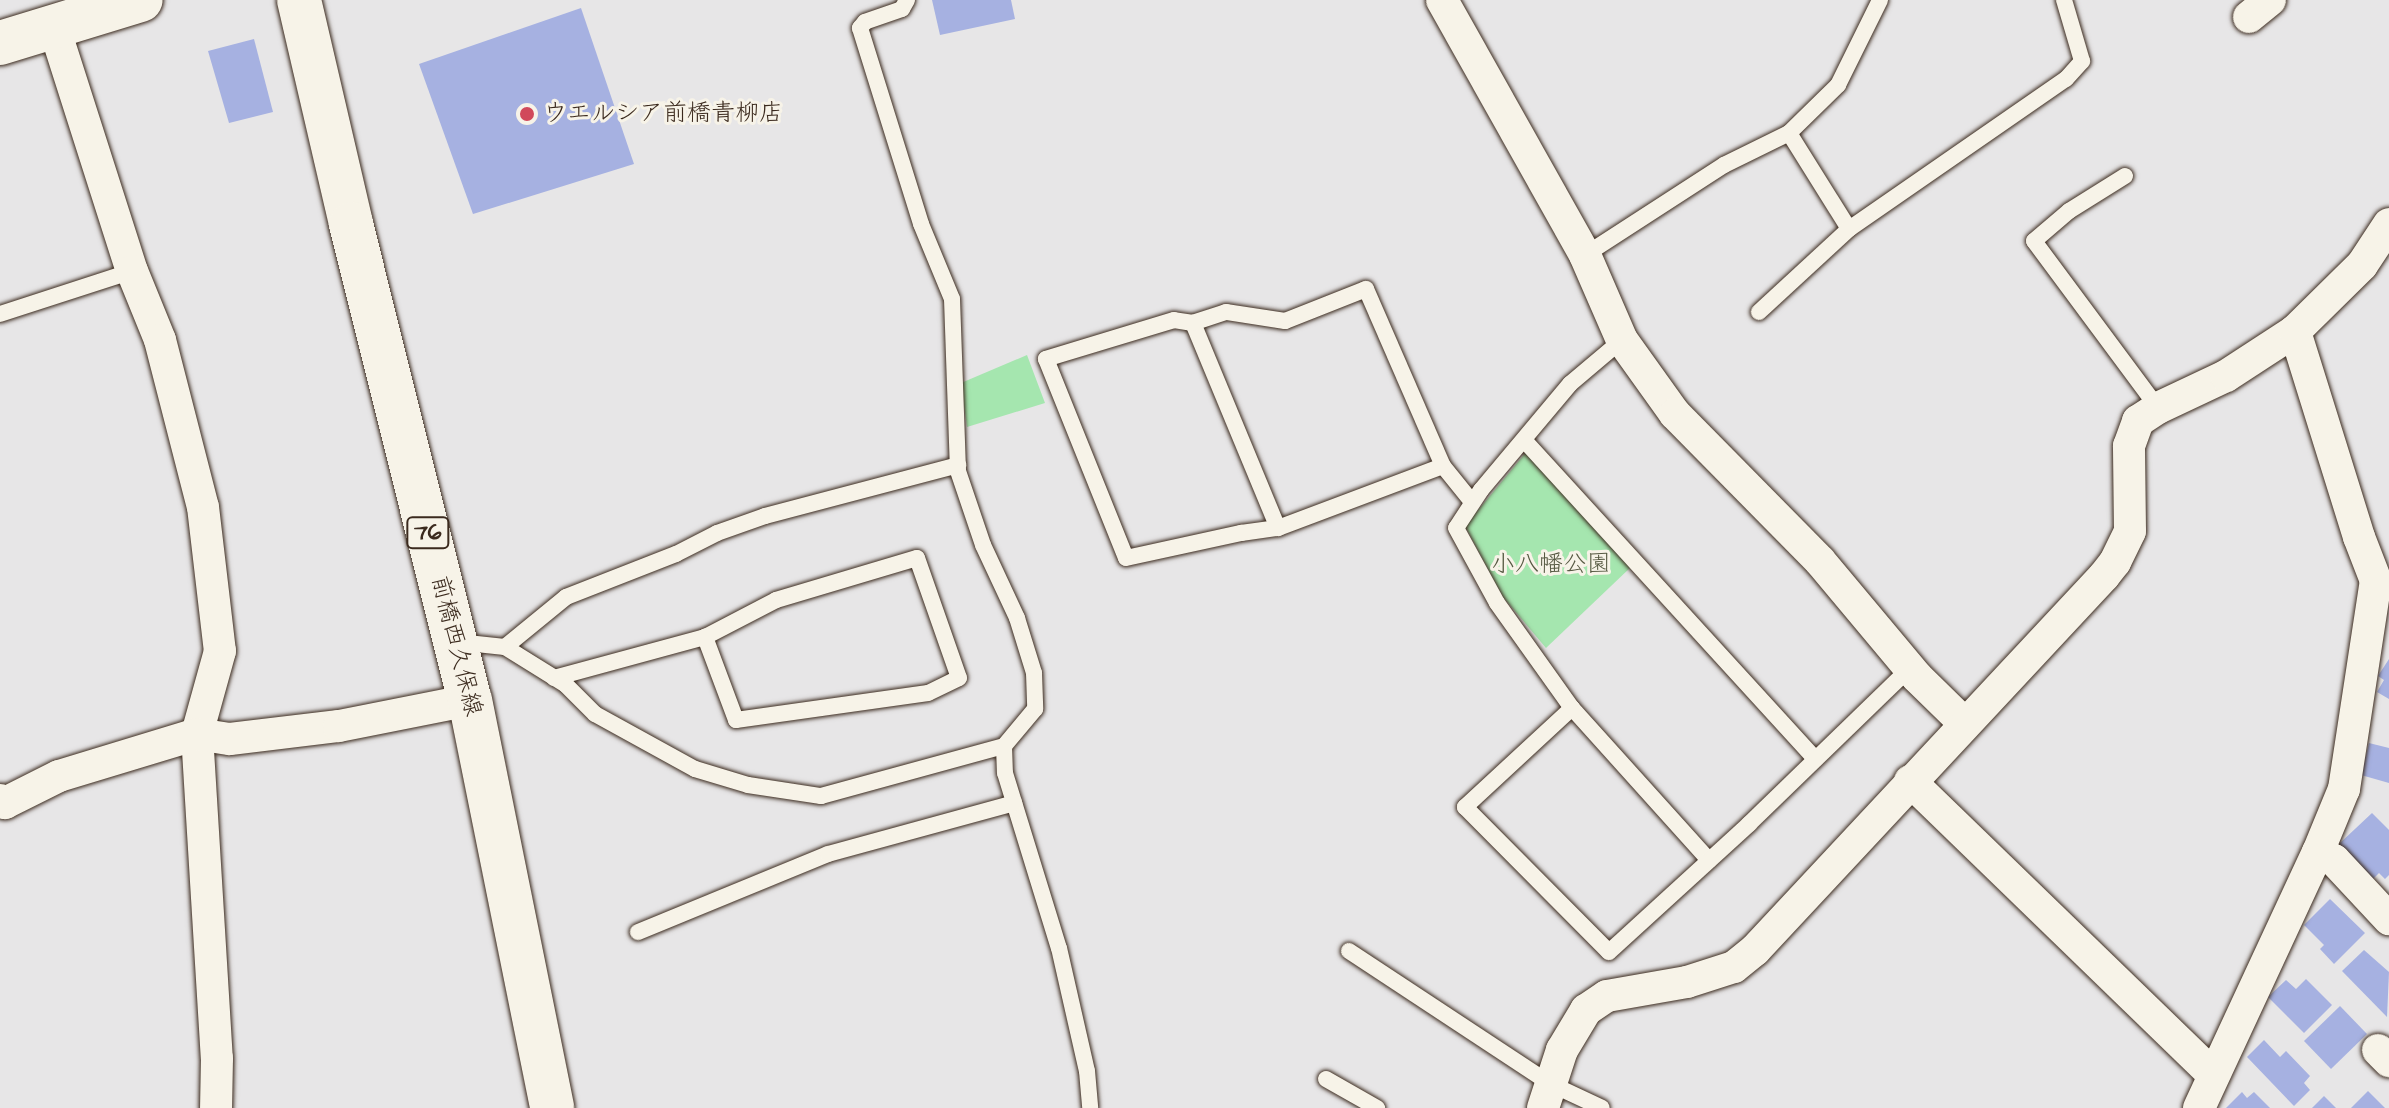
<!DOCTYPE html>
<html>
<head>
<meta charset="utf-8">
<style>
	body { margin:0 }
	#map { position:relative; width:2389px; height:1108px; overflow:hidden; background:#e7e6e7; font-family:"Architects Daughter","Klee One",sans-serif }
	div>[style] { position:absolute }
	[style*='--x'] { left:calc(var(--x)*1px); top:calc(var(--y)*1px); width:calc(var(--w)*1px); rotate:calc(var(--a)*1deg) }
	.green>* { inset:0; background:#a5e6af }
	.building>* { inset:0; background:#a6b1e1 }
	.roads { filter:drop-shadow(0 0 2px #3b2a1e) drop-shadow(0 0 2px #3b2a1e) }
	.lane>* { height:16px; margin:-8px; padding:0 8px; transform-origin:8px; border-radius:8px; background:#f7f3e8 }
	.street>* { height:32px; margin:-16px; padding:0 16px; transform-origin:16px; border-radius:16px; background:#f7f3e8 }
	.secondary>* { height:44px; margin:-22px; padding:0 22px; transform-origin:22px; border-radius:22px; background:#f7f3e8 }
	.primary>* { height:44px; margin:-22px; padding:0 22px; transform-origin:22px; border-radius:22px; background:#f7f3e8 }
	.dots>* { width:22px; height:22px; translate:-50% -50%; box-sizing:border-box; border:4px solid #f7f3e8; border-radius:50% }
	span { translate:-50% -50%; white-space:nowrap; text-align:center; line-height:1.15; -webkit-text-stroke:6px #f7f3e8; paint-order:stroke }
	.shield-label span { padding:2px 6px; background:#f7f3e8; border:2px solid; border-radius:6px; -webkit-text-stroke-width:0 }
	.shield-label { font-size:22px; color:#3b2a1e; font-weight:700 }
	.poi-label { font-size:24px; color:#3b2a1e }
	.left { translate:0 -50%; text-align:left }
	.park-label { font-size:24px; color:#565942 }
	.street-label { font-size:24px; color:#3b2a1e }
</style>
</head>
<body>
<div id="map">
	<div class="green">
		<i style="clip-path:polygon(1027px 355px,1045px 403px,967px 427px,961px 383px)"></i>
		<i style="clip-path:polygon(1527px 451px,1631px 567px,1546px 648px,1503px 597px,1465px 526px)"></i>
	</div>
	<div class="building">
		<i style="clip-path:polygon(932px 0,1011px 0,1015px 19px,940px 35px)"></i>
		<i style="clip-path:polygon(581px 8px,634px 164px,473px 214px,419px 64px)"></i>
		<i style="clip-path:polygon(254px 39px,273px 112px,229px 123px,208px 51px)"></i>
		<i style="clip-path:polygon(2389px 659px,2389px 699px,2377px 692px,2384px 680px,2378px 676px)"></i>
		<i style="clip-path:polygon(2369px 743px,2389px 748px,2389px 783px,2361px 775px)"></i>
		<i style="clip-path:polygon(2372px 813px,2389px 830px,2389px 875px,2385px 879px,2379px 873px,2373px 879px,2339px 844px)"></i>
		<i style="clip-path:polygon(2330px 899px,2365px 933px,2334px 964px,2320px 949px,2324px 945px,2304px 925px)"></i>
		<i style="clip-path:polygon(2364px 950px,2389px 972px,2387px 1017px,2342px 971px)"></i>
		<i style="clip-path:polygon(2306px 979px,2332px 1005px,2304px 1033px,2268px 997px,2286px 980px,2296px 989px)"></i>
		<i style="clip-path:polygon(2340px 1006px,2367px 1034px,2331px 1069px,2304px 1041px)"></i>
		<i style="clip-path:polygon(2264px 1040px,2280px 1057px,2286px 1051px,2310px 1076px,2304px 1083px,2310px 1090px,2294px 1106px,2247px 1057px)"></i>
		<i style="clip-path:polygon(2368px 1091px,2385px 1108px,2351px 1108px)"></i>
		<i style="clip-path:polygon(2242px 1092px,2247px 1098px,2254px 1092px,2270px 1108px,2226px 1108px)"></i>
		<i style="clip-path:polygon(2324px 1096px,2336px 1108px,2312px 1108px)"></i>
	</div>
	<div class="roads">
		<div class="lane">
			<i style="--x:907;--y:0;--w:10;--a:119"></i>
			<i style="--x:902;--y:9;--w:39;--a:161"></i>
			<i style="--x:865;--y:22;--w:8;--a:130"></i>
			<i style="--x:860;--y:28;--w:205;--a:72.7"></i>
			<i style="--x:921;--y:224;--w:81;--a:67.5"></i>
			<i style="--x:952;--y:299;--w:172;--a:88"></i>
			<i style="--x:958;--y:471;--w:78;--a:71.3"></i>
			<i style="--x:983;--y:545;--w:81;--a:65"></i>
			<i style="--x:1017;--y:618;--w:58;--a:72.8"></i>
			<i style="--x:1034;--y:673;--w:36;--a:88"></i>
			<i style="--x:1035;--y:709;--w:48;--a:130"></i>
			<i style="--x:1004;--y:746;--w:27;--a:88"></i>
			<i style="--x:1005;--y:773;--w:183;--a:72.9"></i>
			<i style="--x:1059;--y:948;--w:126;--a:77.2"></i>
			<i style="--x:1087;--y:1071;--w:37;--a:85"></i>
			<i style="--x:1789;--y:133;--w:113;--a:58"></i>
			<i style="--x:2125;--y:176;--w:66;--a:148"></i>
			<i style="--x:2069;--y:211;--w:46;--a:139.4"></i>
			<i style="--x:2034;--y:241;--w:208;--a:53.4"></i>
			<i style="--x:1585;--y:255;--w:166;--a:-32.9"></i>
			<i style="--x:1724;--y:165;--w:72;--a:-26.2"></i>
			<i style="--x:1789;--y:133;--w:69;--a:-44.4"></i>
			<i style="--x:1838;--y:85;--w:95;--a:-63.7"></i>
			<i style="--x:1759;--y:312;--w:122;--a:-42.7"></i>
			<i style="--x:1849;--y:229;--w:264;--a:-34.7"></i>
			<i style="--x:2066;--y:79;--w:24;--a:-48"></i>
			<i style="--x:2082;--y:61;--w:64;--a:-106.4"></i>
			<i style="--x:0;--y:314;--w:139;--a:-18"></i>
			<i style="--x:1193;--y:323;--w:222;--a:67.5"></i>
			<i style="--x:1622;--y:340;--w:68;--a:139.8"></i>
			<i style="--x:1570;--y:384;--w:138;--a:130"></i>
			<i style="--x:1481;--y:490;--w:45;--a:123.3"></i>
			<i style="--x:1456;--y:528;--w:85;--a:61.3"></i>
			<i style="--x:1497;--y:603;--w:129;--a:54.5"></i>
			<i style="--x:1572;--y:708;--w:205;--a:48"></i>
			<i style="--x:1524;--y:440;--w:432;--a:47.6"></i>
			<i style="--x:1443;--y:466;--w:193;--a:-113.5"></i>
			<i style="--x:1366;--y:289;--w:87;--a:158.4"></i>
			<i style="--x:1285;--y:321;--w:60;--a:-171.3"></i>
			<i style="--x:1226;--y:312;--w:35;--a:162"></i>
			<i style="--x:1193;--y:323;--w:19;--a:-171"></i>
			<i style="--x:1174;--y:320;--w:134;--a:163.1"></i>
			<i style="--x:1046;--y:359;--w:214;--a:68.1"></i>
			<i style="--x:1126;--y:558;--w:118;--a:-12.3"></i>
			<i style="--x:1241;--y:533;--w:37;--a:-8"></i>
			<i style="--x:1278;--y:528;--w:176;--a:-20.6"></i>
			<i style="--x:1443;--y:466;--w:46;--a:51.1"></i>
			<i style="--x:458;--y:642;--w:47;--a:6.1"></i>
			<i style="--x:505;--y:647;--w:72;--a:31.9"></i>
			<i style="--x:566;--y:685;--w:41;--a:45"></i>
			<i style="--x:595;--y:714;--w:114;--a:28.8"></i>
			<i style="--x:695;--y:769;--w:55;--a:16.8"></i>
			<i style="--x:748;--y:785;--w:74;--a:8.6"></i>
			<i style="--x:821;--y:796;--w:190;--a:-15.3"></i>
			<i style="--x:505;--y:647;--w:79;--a:-39.3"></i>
			<i style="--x:566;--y:597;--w:118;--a:-21.4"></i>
			<i style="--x:676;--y:554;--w:46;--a:-27.1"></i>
			<i style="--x:717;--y:533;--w:51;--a:-19.5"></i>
			<i style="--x:765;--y:516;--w:200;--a:-14.8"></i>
			<i style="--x:554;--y:678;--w:156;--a:-15.2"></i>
			<i style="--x:705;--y:637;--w:80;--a:-27.5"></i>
			<i style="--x:776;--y:600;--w:147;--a:-16.6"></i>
			<i style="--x:917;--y:558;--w:127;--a:70.7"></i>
			<i style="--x:959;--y:678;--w:34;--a:154"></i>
			<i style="--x:928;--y:693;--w:194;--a:172"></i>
			<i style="--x:736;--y:720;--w:89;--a:-110.5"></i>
			<i style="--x:1572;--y:708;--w:146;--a:137.2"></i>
			<i style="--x:1465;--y:807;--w:204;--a:45.2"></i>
			<i style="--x:1609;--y:952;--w:190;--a:-42.4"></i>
			<i style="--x:1749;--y:824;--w:224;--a:-44.1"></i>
			<i style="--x:638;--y:932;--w:205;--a:-22.3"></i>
			<i style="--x:828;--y:854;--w:193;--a:-15.3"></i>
			<i style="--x:1349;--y:951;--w:242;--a:33.4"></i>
			<i style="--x:1551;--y:1084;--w:56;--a:25.2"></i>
			<i style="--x:1326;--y:1079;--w:59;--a:29.6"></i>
		</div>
		<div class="street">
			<i style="--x:1442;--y:0;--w:292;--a:60.7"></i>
			<i style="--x:1585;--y:255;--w:93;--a:66.5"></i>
			<i style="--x:1622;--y:340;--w:91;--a:54.4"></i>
			<i style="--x:1675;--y:414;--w:206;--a:45.4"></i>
			<i style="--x:1820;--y:561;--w:151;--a:50.1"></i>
			<i style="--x:1917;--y:677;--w:66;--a:44.4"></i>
			<i style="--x:2249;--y:17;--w:27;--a:-39"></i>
			<i style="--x:54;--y:27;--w:256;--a:72.3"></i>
			<i style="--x:132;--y:271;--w:74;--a:67.9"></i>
			<i style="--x:160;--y:340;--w:172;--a:75.6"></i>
			<i style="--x:203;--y:507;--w:145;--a:83.3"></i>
			<i style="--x:220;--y:651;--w:86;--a:105.5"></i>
			<i style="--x:197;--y:734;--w:325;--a:86.5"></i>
			<i style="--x:217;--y:1058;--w:50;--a:91.1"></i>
			<i style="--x:1910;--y:781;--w:422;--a:44.1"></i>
			<i style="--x:0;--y:800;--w:6;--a:31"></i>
			<i style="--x:5;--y:803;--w:60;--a:-26.6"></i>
			<i style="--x:59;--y:776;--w:144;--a:-16.9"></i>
			<i style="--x:197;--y:734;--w:33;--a:9"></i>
			<i style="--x:230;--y:739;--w:110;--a:-6.8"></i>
			<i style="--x:339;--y:726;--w:134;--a:-11.2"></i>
			<i style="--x:2318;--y:852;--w:18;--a:27"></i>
			<i style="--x:2334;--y:860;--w:81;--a:47"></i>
			<i style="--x:2378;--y:1050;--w:16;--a:45"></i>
			<i style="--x:1543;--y:1108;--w:61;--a:-71.9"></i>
			<i style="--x:1562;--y:1050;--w:47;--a:-59"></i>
			<i style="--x:1586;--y:1010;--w:25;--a:-34"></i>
			<i style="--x:1607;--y:996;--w:81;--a:-9.9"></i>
			<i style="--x:1687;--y:982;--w:49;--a:-17.7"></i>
			<i style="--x:1734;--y:967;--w:27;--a:-39"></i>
			<i style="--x:1755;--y:950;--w:512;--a:-46.98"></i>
			<i style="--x:2104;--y:576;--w:18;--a:-52"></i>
			<i style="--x:2115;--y:562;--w:34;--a:-64"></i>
			<i style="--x:2130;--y:531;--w:85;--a:-90.7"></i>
			<i style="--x:2129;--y:446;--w:27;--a:-70"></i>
			<i style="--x:2138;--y:421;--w:24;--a:-33"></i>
			<i style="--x:2158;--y:408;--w:75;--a:-25.2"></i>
			<i style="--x:2226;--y:376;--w:82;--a:-33.1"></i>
			<i style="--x:2199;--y:1108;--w:282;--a:-65.1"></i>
			<i style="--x:2318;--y:852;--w:68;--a:-67.6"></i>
			<i style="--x:2344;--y:789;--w:210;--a:-81.3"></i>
			<i style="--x:2376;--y:581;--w:47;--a:-111.1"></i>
			<i style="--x:2359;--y:537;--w:216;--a:-107.3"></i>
			<i style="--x:2295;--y:331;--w:94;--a:-44.6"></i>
			<i style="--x:2362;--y:265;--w:49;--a:-56.6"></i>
		</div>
		<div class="secondary">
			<i style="--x:0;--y:43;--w:147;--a:-17"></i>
		</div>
		<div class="primary">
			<i style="--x:299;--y:0;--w:230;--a:76.9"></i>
			<i style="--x:351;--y:224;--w:491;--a:76"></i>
			<i style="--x:470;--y:700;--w:416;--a:78.6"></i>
		</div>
	</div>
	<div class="dots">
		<i style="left:527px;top:114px;background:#d1495b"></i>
	</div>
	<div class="shield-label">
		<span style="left:428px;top:533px">76</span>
	</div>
	<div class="poi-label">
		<span class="left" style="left:543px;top:114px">ウエルシア前橋青柳店</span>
	</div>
	<div class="park-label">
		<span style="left:1551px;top:565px">小八幡公園</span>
	</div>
	<div class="street-label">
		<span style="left:456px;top:646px;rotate:76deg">前橋西久保線</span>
	</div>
</div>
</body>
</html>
